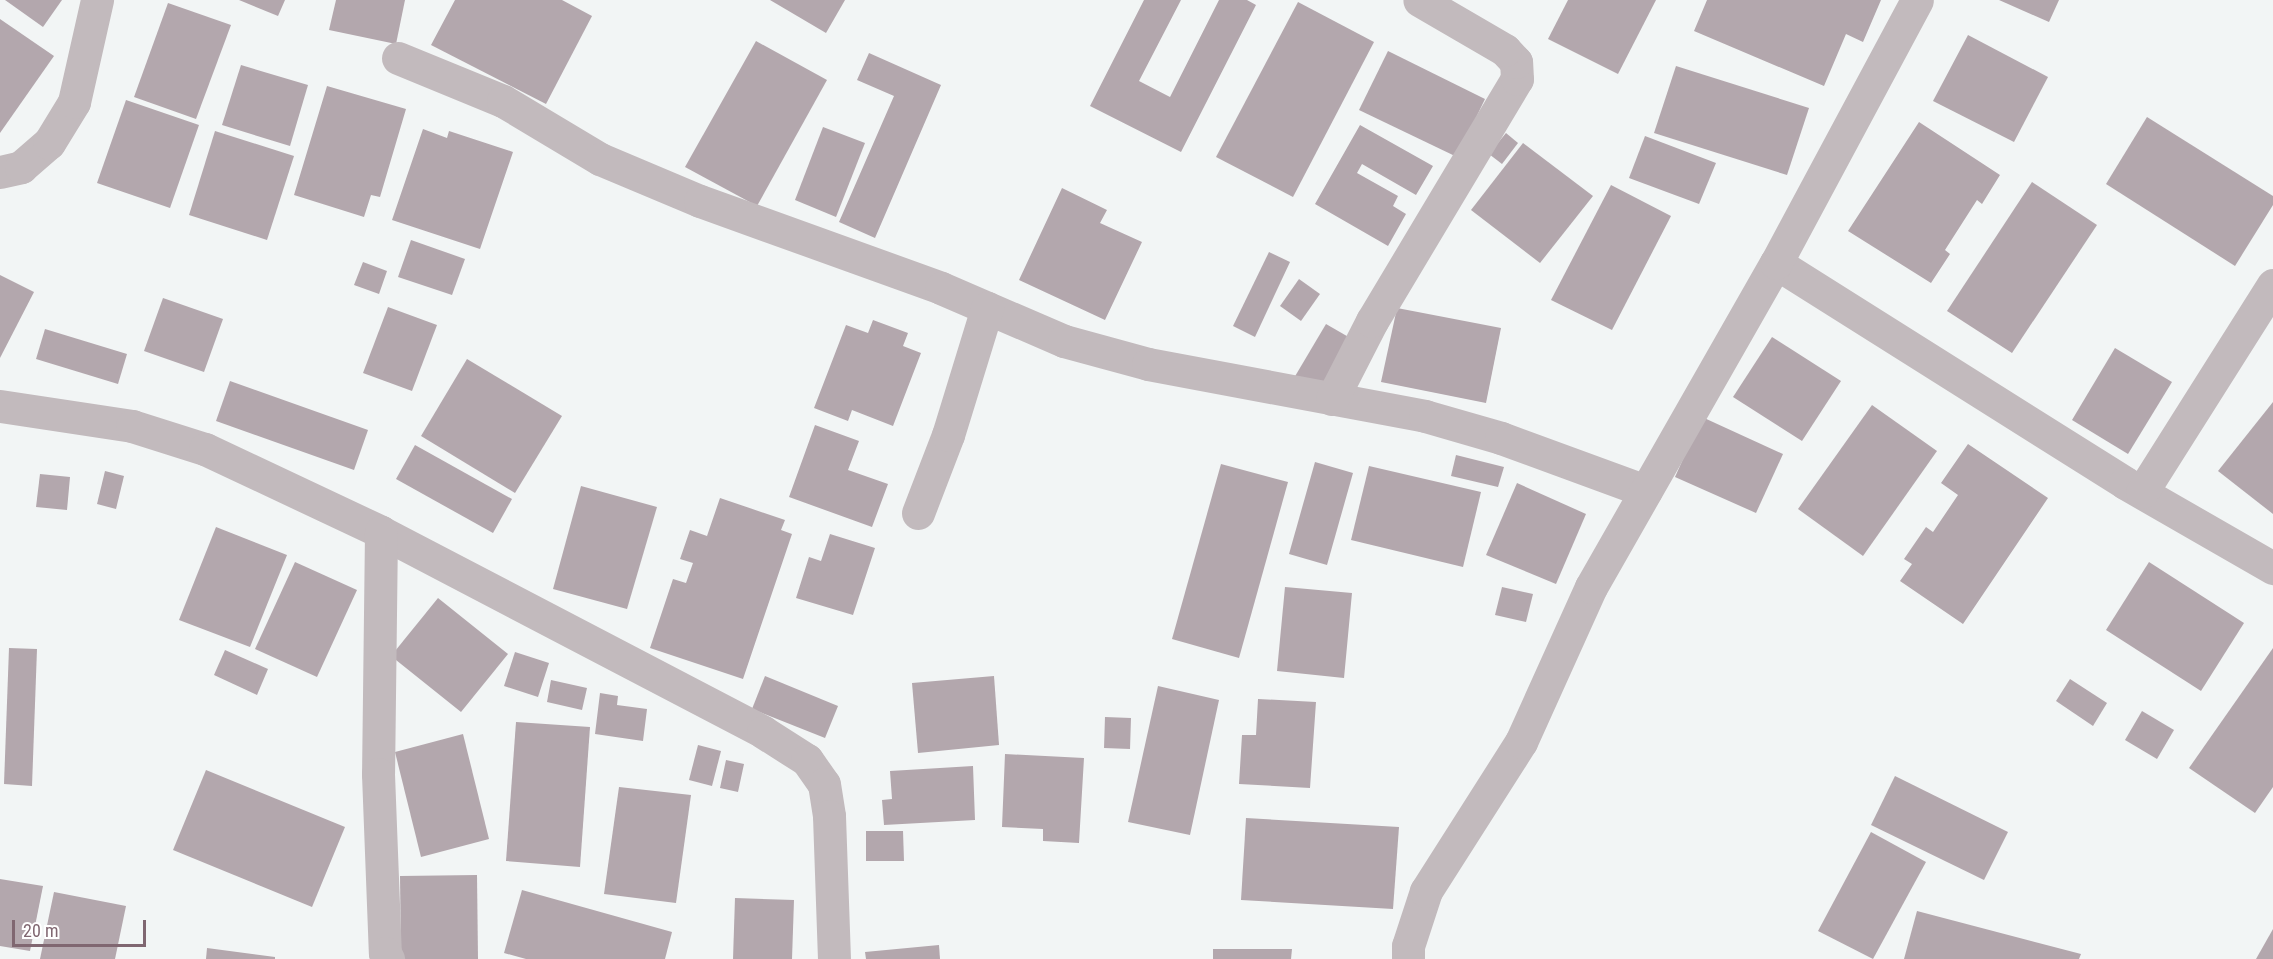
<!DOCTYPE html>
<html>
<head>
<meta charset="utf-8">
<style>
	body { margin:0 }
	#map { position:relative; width:2273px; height:959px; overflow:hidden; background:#f2f5f5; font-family:"Roboto Condensed",sans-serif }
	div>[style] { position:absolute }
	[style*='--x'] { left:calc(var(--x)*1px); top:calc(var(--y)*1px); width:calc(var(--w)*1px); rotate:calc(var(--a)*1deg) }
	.building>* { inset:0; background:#b3a7ad }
	.minor>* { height:33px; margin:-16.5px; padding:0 16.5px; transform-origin:16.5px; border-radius:16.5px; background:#c2babd }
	span { translate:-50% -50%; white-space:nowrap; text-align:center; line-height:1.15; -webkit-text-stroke:6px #fff; paint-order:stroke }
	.scale { position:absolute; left:12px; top:920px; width:134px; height:27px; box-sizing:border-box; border:3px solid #806771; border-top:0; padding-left:8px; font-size:18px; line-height:21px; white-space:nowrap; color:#806771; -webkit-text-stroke:4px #fff; paint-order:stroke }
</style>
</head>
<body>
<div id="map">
	<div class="building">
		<i style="clip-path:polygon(5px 0,62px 0,43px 27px)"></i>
		<i style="clip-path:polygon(239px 0,285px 0,278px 16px)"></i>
		<i style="clip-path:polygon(336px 0,405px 0,396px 44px,329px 30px)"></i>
		<i style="clip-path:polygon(455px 0,562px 0,592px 16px,546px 104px,431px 45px)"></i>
		<i style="clip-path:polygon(770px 0,845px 0,826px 33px)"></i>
		<i style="clip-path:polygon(1144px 0,1181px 0,1139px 81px,1170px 97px,1219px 0,1247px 0,1256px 5px,1181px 152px,1090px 106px)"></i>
		<i style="clip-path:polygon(1568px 0,1656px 0,1618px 74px,1548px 39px)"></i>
		<i style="clip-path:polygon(1707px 0,1881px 0,1863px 42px,1846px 34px,1824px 86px,1694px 31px)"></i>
		<i style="clip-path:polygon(1999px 0,2059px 0,2049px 22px)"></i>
		<i style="clip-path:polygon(1298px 2px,1374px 42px,1293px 197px,1216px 157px)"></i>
		<i style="clip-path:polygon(168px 3px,231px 25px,196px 119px,134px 97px)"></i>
		<i style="clip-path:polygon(0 19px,54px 56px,0 133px)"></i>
		<i style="clip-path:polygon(1968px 35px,2048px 77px,2014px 142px,1933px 101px)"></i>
		<i style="clip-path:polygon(756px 41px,827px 80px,757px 206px,685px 167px)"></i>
		<i style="clip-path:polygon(1388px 51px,1485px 99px,1457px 157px,1359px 110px)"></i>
		<i style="clip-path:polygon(869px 53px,941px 85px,875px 238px,839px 222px,894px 96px,857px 80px)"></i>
		<i style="clip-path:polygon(241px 65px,308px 85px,290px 146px,222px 125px)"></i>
		<i style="clip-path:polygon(1676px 66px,1809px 108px,1787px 175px,1654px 133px)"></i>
		<i style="clip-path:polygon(327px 86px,406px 109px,380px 197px,371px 195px,364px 217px,294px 195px)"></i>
		<i style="clip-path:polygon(126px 100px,199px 125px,170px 208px,97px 183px)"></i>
		<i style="clip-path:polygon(2147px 117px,2273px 196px,2273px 205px,2235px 266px,2106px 184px)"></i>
		<i style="clip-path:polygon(1919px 122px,2000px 175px,1982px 204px,1977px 200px,1945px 250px,1950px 254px,1931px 283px,1848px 231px)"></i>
		<i style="clip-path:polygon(1360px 125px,1433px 166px,1416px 195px,1362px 164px,1357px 173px,1398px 196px,1393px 206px,1406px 214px,1388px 246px,1315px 204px)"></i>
		<i style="clip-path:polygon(823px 127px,865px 143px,836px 217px,795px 200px)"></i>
		<i style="clip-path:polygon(423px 129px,447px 138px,449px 131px,513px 152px,480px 249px,392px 220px)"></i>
		<i style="clip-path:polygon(215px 131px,294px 156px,267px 240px,189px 215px)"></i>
		<i style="clip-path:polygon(1506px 133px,1518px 143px,1502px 164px,1489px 154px)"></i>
		<i style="clip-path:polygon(1645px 136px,1716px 163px,1699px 204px,1629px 178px)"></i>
		<i style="clip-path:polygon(1523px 143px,1593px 196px,1540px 263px,1471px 210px)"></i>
		<i style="clip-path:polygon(2032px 182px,2097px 225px,2012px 353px,1947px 311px)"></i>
		<i style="clip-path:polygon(1611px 185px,1671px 216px,1612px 330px,1551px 300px)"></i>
		<i style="clip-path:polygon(1062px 188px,1107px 210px,1100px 223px,1142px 242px,1105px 320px,1019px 280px)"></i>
		<i style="clip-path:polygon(411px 240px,465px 259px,452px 295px,398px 277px)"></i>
		<i style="clip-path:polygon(1269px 252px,1290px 262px,1255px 337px,1233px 326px)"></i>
		<i style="clip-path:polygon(363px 262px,387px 271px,379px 294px,354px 285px)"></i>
		<i style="clip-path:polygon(0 275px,34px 292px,0 358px)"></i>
		<i style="clip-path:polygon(1299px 279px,1320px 294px,1301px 321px,1280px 306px)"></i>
		<i style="clip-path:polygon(163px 298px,223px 319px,204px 372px,144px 351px)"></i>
		<i style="clip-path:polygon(388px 307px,437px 325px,412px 391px,363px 373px)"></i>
		<i style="clip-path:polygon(1397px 308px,1501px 328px,1486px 403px,1381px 382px)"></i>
		<i style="clip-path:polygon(873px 320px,908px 333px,903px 346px,921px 353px,893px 426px,852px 410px,848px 421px,814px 408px,846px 325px,868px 333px)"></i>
		<i style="clip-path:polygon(1326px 324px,1352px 339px,1319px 394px,1294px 378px)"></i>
		<i style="clip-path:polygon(45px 329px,127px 354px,118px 384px,36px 359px)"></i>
		<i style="clip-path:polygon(1772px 337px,1841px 381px,1802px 441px,1733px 397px)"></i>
		<i style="clip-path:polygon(2115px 348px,2172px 382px,2128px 454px,2072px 420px)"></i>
		<i style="clip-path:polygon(467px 359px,562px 416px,515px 493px,421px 436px)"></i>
		<i style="clip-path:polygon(230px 381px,368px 430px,354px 470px,216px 421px)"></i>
		<i style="clip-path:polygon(2273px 402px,2273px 514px,2218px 471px)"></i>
		<i style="clip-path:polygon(1872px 405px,1937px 451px,1863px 556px,1798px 509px)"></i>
		<i style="clip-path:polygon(1702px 417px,1783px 454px,1756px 513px,1675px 477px)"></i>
		<i style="clip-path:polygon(815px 425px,859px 441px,848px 470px,888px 484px,872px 527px,789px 497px)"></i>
		<i style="clip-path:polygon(1968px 444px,2048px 498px,1963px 624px,1900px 581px,1912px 564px,1904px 559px,1926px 527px,1933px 532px,1958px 495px,1941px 483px)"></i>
		<i style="clip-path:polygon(415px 445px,512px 499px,493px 533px,396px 479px)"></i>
		<i style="clip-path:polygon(1456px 455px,1504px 467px,1498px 487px,1451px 476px)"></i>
		<i style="clip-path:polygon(1315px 462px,1353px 473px,1327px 565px,1289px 554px)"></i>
		<i style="clip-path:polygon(1221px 464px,1288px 482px,1239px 658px,1172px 639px)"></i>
		<i style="clip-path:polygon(1369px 466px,1481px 492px,1463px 567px,1351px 540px)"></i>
		<i style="clip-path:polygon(105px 471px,124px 476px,116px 509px,97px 504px)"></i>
		<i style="clip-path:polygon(40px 474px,70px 477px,67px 510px,36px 507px)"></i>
		<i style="clip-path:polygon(1517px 483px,1586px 514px,1556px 584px,1486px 555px)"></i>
		<i style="clip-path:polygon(581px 486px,657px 507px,627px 609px,553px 589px)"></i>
		<i style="clip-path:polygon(720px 498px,785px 520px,781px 530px,792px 534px,743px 679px,650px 648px,673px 579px,686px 583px,693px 563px,680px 559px,690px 530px,707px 536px)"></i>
		<i style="clip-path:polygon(216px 527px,287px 555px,250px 647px,179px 620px)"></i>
		<i style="clip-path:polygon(830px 534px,875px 548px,853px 615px,796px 598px,809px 557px,821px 561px)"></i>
		<i style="clip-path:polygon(295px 562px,357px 590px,317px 677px,255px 649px)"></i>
		<i style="clip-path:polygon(2149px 562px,2244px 623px,2201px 691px,2106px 630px)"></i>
		<i style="clip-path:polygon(1285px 587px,1352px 593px,1344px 678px,1277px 671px)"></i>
		<i style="clip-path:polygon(1502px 587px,1533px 594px,1526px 622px,1495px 615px)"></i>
		<i style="clip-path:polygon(438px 598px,508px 654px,461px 712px,391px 656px)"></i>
		<i style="clip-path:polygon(9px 648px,37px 649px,32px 786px,4px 784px)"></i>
		<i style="clip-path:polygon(2273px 648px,2273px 787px,2255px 813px,2189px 768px)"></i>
		<i style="clip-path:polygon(225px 650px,268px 669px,257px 695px,214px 675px)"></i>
		<i style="clip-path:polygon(515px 652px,549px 663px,538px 697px,504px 686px)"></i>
		<i style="clip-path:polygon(765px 676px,838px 706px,825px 738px,752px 709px)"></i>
		<i style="clip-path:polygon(994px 676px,999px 745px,918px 753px,912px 683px)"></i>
		<i style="clip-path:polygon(2070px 679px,2107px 703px,2093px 726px,2056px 701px)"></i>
		<i style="clip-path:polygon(551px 680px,587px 688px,582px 710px,547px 702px)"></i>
		<i style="clip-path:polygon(1158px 686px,1219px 700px,1190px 835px,1128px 822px)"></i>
		<i style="clip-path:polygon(600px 693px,618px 696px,617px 705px,647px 709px,643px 741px,595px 734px)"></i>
		<i style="clip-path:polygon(1258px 699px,1316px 702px,1310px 788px,1239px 784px,1242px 735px,1256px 735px)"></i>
		<i style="clip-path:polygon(2142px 711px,2174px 730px,2157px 759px,2125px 740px)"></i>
		<i style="clip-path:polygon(1105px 717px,1131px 718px,1130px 749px,1104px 748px)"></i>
		<i style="clip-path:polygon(516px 722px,590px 727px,580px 867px,506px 861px)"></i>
		<i style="clip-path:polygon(463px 734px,489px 839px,421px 857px,395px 752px)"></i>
		<i style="clip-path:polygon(698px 745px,721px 751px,712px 786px,689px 780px)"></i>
		<i style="clip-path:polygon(1005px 754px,1084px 758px,1079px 843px,1043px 841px,1043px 829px,1002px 827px)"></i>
		<i style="clip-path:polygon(726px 760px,744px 764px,738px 792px,720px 788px)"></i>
		<i style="clip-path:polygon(973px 766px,975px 820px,884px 825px,882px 800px,892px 799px,890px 771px)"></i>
		<i style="clip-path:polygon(206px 770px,345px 827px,312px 907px,173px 850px)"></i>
		<i style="clip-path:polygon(1895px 776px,2008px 832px,1984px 880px,1871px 825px)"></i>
		<i style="clip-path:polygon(619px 787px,691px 795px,676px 903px,604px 894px)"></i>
		<i style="clip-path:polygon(1246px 818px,1399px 827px,1393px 909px,1241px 900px)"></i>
		<i style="clip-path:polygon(866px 831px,903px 831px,904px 861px,866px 861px)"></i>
		<i style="clip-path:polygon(1871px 832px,1926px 862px,1873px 959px,1818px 931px)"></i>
		<i style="clip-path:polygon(477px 875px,478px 959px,401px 959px,400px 876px)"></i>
		<i style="clip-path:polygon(0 879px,43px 886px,30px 951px,0 946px)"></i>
		<i style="clip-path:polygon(522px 890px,672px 932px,665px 959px,526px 959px,504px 953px)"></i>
		<i style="clip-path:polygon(54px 892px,126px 906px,115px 959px,40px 959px)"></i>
		<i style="clip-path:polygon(735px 898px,794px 900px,792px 959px,733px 959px)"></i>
		<i style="clip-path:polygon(1917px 911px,2081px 954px,2079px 959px,1904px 959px)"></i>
		<i style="clip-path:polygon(2273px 929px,2273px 959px,2256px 959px)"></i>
		<i style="clip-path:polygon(939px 945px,940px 959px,866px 959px,865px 952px)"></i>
		<i style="clip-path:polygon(207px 948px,275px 957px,275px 959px,206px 959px)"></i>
		<i style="clip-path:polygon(1213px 949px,1292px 949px,1291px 959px,1213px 959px)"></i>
	</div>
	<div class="minor">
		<i style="--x:398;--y:58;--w:113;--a:22.3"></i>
		<i style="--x:503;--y:101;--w:113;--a:30.9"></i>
		<i style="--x:600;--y:159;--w:108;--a:22.8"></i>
		<i style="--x:700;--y:201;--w:256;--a:19.8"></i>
		<i style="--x:941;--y:288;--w:134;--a:23.3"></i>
		<i style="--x:1064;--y:341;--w:87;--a:15.3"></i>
		<i style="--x:1148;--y:364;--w:282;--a:10.6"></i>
		<i style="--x:1425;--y:416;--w:79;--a:16.1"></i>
		<i style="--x:1501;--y:438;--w:154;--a:20.1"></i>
		<i style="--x:0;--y:172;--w:22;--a:-13"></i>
		<i style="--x:21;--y:167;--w:37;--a:-41"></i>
		<i style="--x:49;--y:143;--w:48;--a:-58.6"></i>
		<i style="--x:74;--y:102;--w:105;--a:-77.3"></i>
		<i style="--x:1776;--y:263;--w:413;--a:32.2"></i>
		<i style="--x:2125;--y:483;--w:171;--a:29.9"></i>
		<i style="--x:1332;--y:399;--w:88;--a:-62.9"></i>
		<i style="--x:1372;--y:321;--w:282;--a:-59.1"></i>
		<i style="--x:1517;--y:79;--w:17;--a:-93"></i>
		<i style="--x:1516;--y:62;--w:16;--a:-133"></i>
		<i style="--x:1505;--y:50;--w:99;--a:-149.8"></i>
		<i style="--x:0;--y:406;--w:134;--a:8.6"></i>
		<i style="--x:132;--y:426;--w:77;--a:17.5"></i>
		<i style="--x:205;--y:449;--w:195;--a:25.2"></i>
		<i style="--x:381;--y:532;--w:431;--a:27.6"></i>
		<i style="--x:763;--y:732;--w:52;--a:32.5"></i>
		<i style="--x:807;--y:760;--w:29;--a:55"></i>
		<i style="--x:824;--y:784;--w:32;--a:81"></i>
		<i style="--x:829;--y:816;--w:143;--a:88"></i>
		<i style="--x:2142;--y:492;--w:245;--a:-57.7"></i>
		<i style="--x:918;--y:513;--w:84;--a:-69"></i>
		<i style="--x:948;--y:435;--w:133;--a:-72.9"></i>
		<i style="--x:381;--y:532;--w:242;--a:90.7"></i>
		<i style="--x:378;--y:774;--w:179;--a:87.8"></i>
		<i style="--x:385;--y:953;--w:7;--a:63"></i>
		<i style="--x:1408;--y:959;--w:13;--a:-90"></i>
		<i style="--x:1408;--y:946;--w:58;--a:-71.9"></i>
		<i style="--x:1426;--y:891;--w:177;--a:-57.5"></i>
		<i style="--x:1521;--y:742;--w:170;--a:-65.7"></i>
		<i style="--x:1591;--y:587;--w:373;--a:-60.3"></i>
		<i style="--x:1776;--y:263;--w:298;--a:-61.8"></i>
	</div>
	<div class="scale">20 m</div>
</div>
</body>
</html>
